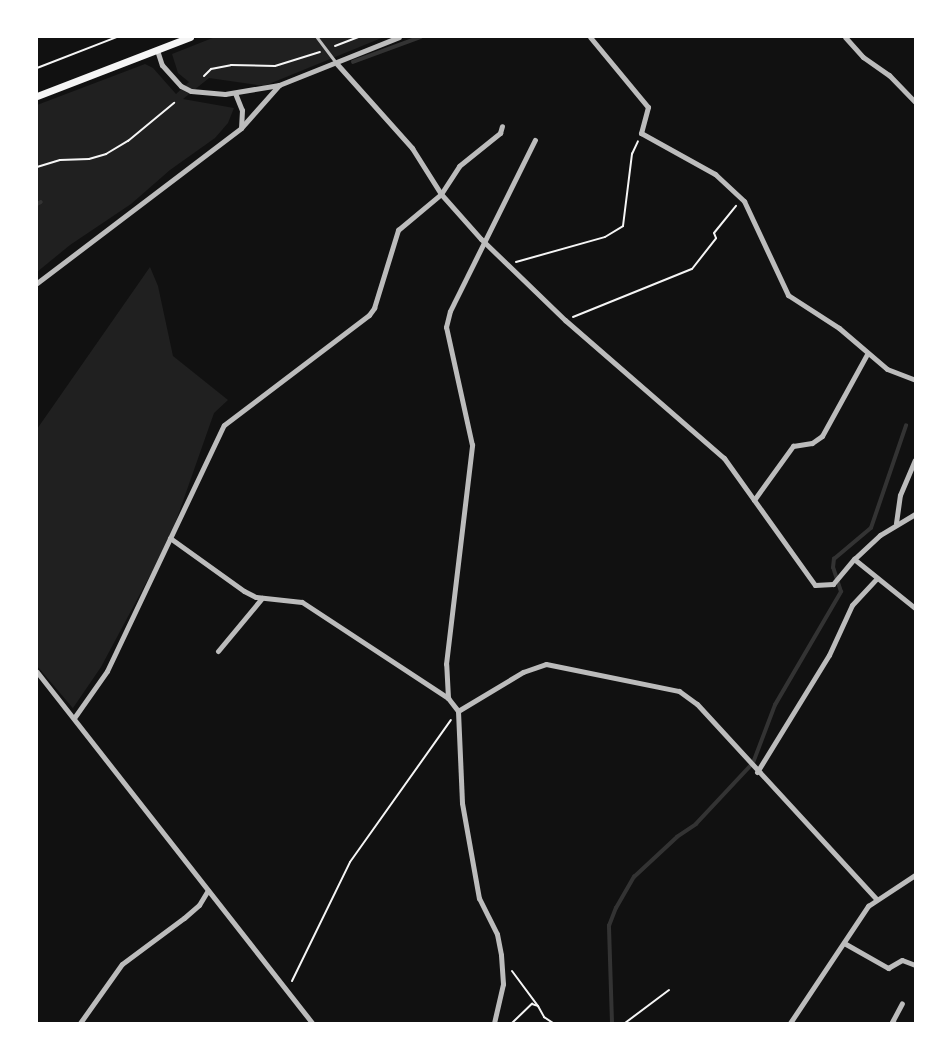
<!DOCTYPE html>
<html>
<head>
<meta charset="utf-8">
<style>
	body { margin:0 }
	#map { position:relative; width:952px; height:1060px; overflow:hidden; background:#111; font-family:"Nunito Sans",sans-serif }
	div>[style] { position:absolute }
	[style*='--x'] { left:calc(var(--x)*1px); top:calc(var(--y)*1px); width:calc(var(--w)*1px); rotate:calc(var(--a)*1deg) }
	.green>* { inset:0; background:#202020 }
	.stream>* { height:3.5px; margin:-1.75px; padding:0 1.75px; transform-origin:1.75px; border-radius:1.75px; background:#333 }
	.path>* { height:2px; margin:-1px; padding:0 1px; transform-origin:1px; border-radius:1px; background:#f5f5f5 }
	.service>* { height:2.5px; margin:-1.25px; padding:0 1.25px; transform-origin:1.25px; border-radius:1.25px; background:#bcbcbc }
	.minor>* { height:5px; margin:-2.5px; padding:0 2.5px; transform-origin:2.5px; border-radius:2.5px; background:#bcbcbc }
	.secondary>* { height:7px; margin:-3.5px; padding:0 3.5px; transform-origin:3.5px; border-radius:3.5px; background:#f5f5f5 }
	span { translate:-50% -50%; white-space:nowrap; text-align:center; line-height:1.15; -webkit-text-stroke:5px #fff; paint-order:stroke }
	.frame { position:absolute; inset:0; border:38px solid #fff; pointer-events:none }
</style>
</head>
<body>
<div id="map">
	<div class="green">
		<i style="clip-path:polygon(215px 37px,384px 37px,264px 86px,209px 78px,183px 99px,234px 108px,228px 123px,215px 138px,170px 170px,131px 204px,70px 245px,37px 272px,37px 105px,145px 64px,153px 68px,176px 94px,189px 82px,178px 73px,172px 54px)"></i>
		<i style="clip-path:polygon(150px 267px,158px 286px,173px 356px,228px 400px,214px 413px,170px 538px,101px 667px,73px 708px,77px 713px,37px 666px,37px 429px)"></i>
	</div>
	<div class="stream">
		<i style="--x:353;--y:62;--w:72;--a:-20.2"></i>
		<i style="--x:37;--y:204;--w:4;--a:-27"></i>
		<i style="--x:612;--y:1023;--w:97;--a:-91.8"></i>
		<i style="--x:609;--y:926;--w:19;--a:-69"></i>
		<i style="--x:616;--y:908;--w:36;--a:-60"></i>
		<i style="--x:634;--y:877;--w:59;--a:-42.9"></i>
		<i style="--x:677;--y:837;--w:23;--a:-34"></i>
		<i style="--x:696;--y:824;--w:83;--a:-46.9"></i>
		<i style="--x:753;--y:763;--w:62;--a:-69.2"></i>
		<i style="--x:775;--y:705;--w:131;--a:-59.7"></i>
		<i style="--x:841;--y:592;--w:25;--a:-108"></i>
		<i style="--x:833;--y:568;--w:9;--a:-84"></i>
		<i style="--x:834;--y:559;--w:48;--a:-40"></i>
		<i style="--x:871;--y:528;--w:108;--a:-71.1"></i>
	</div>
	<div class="path">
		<i style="--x:335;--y:46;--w:25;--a:-21"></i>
		<i style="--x:37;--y:68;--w:86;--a:-21.2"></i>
		<i style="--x:204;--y:76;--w:10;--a:-45"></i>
		<i style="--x:211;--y:69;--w:20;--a:-11"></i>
		<i style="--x:231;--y:65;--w:44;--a:1.3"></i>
		<i style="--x:275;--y:66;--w:47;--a:-17.3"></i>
		<i style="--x:37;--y:167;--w:24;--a:-17"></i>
		<i style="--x:60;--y:160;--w:29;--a:-2"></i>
		<i style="--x:89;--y:159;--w:18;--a:-16"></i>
		<i style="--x:106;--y:154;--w:26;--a:-31"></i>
		<i style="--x:128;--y:141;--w:60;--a:-39.6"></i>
		<i style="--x:516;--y:262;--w:92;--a:-15.7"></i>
		<i style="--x:605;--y:237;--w:21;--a:-31"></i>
		<i style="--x:623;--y:226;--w:73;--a:-82.9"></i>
		<i style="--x:632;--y:154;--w:14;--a:-65"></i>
		<i style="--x:573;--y:317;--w:128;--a:-22"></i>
		<i style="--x:692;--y:269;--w:39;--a:-52"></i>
		<i style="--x:716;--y:238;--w:5;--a:-112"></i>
		<i style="--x:714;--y:233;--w:35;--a:-51"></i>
		<i style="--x:512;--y:971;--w:44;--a:53.4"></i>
		<i style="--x:292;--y:981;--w:132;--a:-64"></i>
		<i style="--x:350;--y:862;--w:174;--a:-54.6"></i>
		<i style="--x:512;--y:1023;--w:28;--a:-44"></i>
		<i style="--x:532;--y:1004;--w:6;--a:18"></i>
		<i style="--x:538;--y:1006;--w:13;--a:61"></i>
		<i style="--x:544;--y:1017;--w:11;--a:34"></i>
		<i style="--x:625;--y:1023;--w:55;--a:-36.9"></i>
	</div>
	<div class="service">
		<i style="--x:317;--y:37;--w:30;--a:53"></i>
	</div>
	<div class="minor">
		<i style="--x:590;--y:37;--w:91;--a:50.4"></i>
		<i style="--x:648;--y:107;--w:27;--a:105"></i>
		<i style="--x:641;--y:133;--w:85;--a:29"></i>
		<i style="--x:715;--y:174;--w:40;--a:43"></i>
		<i style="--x:744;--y:201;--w:104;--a:64.9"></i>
		<i style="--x:788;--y:295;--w:61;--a:32.9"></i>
		<i style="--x:839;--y:328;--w:63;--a:40.5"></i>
		<i style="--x:887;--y:369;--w:30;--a:21"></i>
		<i style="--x:845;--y:37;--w:27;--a:48"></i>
		<i style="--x:863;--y:57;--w:32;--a:35"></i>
		<i style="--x:889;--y:75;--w:37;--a:46"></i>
		<i style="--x:157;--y:50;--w:16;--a:72"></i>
		<i style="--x:162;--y:65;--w:28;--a:48"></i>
		<i style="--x:181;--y:86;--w:11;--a:27"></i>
		<i style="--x:191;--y:91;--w:34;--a:5"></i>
		<i style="--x:225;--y:94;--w:55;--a:-9.5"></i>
		<i style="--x:279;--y:85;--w:129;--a:-21.8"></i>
		<i style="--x:337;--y:64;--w:113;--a:48.2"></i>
		<i style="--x:412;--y:148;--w:54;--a:57.8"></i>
		<i style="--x:441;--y:194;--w:60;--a:48.4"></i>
		<i style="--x:481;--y:239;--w:117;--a:44"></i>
		<i style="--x:565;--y:320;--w:211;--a:41"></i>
		<i style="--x:724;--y:458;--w:156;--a:54.4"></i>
		<i style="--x:815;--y:585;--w:18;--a:-3"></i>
		<i style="--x:833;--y:584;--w:33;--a:-50"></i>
		<i style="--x:235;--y:93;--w:18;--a:68"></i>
		<i style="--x:242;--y:110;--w:18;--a:93"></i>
		<i style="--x:37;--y:283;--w:256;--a:-37.2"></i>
		<i style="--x:241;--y:128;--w:57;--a:-48.5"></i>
		<i style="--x:754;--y:500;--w:67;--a:-54.2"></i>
		<i style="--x:793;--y:446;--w:19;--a:-9"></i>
		<i style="--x:812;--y:443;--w:12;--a:-35"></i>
		<i style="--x:822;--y:436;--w:94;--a:-61.2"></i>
		<i style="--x:915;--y:514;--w:41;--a:149"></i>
		<i style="--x:880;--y:535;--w:35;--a:137"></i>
		<i style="--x:854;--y:559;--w:78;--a:38.8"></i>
		<i style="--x:896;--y:523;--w:28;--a:-82"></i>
		<i style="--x:900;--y:495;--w:38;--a:-67"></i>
		<i style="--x:170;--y:538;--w:91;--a:35.6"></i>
		<i style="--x:244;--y:591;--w:13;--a:27"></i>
		<i style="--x:256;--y:597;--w:46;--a:6.2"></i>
		<i style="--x:302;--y:602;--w:175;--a:33.3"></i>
		<i style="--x:448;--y:698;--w:16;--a:52"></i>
		<i style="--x:458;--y:711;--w:92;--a:87.5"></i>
		<i style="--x:462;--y:803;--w:97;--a:79.9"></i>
		<i style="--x:479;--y:898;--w:40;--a:63.4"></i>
		<i style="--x:497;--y:934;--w:21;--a:79"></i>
		<i style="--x:501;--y:955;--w:29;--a:86"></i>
		<i style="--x:503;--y:984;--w:40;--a:103"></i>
		<i style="--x:218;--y:651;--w:69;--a:-50.3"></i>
		<i style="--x:37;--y:672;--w:446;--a:51.9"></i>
		<i style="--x:448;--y:698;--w:34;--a:-93"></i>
		<i style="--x:446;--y:664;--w:221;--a:-83.2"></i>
		<i style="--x:472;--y:445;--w:121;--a:-102.4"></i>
		<i style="--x:446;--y:327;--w:16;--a:-76"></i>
		<i style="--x:450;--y:311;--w:191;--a:-63.6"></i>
		<i style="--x:458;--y:711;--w:76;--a:-31"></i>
		<i style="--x:523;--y:672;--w:24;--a:-19"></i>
		<i style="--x:546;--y:664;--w:136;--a:11.5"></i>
		<i style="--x:679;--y:691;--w:22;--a:36"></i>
		<i style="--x:697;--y:704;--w:265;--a:47.4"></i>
		<i style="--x:74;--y:718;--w:57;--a:-54.9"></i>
		<i style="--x:107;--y:671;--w:272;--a:-64.6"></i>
		<i style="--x:224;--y:425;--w:182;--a:-37.2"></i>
		<i style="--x:369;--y:315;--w:9;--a:-54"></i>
		<i style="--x:374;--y:308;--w:82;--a:-72.9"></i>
		<i style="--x:398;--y:230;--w:56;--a:-39.9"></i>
		<i style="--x:441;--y:194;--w:33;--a:-57"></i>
		<i style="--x:459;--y:166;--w:53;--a:-38.8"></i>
		<i style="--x:500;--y:133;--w:7;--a:-74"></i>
		<i style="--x:757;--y:772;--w:137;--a:-58.4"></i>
		<i style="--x:829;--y:655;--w:55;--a:-65.3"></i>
		<i style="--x:852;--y:605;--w:35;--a:-47"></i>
		<i style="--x:844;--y:943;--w:51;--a:29.6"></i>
		<i style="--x:888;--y:968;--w:16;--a:-30"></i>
		<i style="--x:902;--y:960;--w:14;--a:21"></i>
		<i style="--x:80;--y:1023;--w:72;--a:-54.6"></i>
		<i style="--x:122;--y:964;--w:77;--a:-36.6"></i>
		<i style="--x:184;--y:918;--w:20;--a:-41"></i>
		<i style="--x:199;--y:905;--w:17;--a:-59"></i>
		<i style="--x:790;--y:1023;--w:141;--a:-56.3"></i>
		<i style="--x:868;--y:906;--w:56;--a:-33.4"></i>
		<i style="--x:894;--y:1023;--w:2;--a:-153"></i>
		<i style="--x:892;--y:1022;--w:21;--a:-62"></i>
	</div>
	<div class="secondary">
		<i style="--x:37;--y:96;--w:164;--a:-21.1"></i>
	</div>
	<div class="frame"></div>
</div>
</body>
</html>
